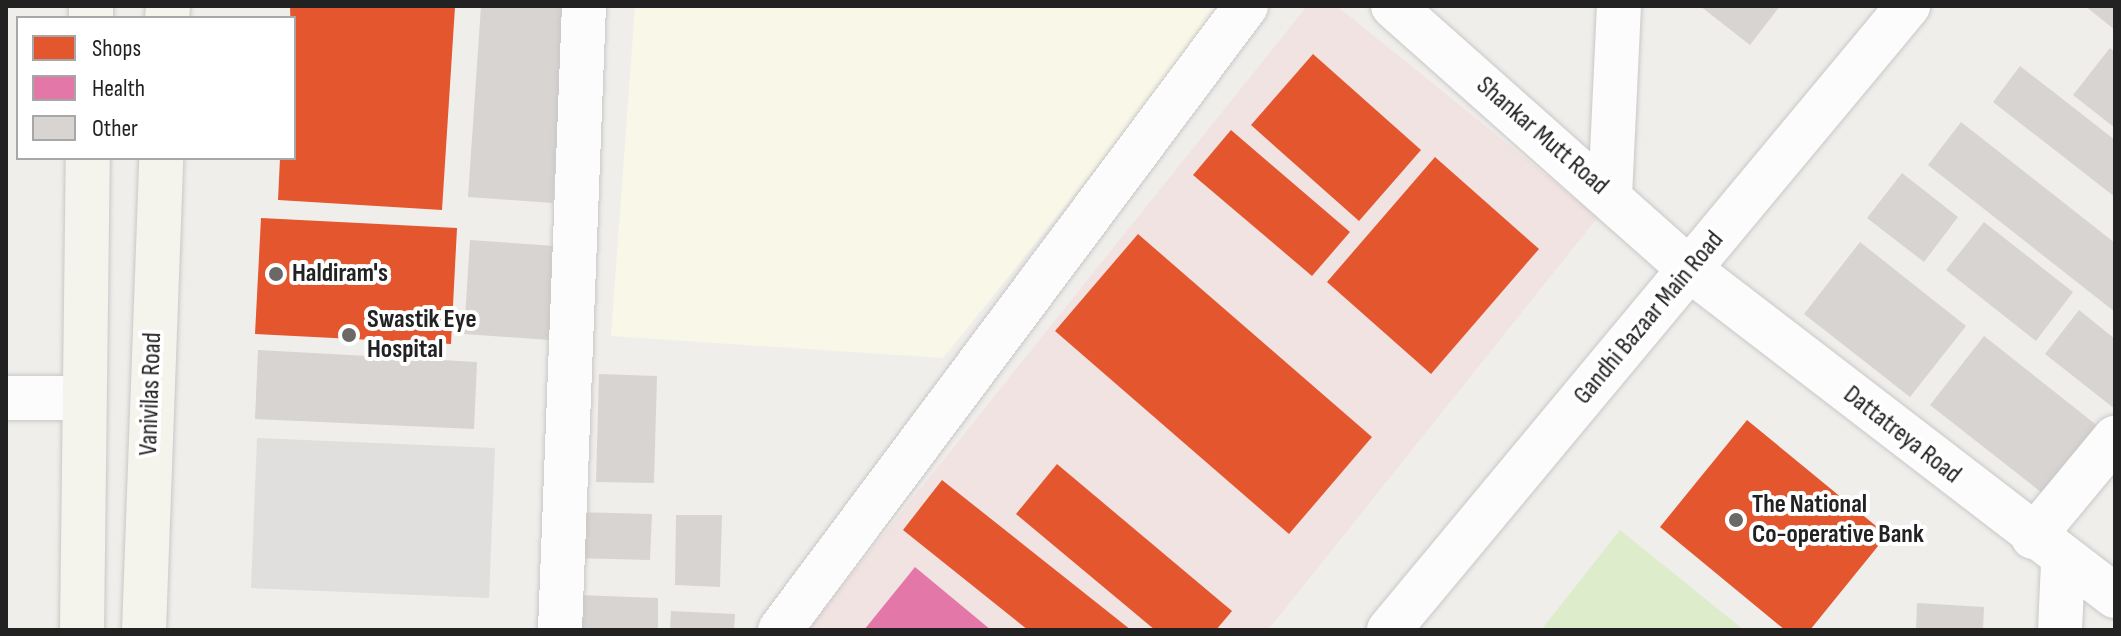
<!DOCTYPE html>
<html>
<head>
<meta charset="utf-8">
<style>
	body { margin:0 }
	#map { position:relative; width:2121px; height:636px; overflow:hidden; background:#f0eeeb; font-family:"Sofia Sans Condensed",sans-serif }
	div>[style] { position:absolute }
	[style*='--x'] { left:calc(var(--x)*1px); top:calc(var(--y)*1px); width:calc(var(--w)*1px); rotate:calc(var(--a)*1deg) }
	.commercial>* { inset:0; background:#f1e3e1 }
	.education>* { inset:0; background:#f8f7e8 }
	.grass>* { inset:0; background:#ddeccb }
	.parking>* { inset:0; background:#e0dfde }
	.shops>* { inset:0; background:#e4572e }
	.health>* { inset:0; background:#e377a8 }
	.building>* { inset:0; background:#d7d4d2 }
	.roads { filter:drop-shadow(0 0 2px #c9c8c7) drop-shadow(0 0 2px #c9c8c7) }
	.minor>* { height:44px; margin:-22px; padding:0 22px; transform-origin:22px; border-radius:22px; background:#fdfcfc }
	.tertiary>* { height:44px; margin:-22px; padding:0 22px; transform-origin:22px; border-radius:22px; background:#fdfcfc }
	.secondary>* { height:44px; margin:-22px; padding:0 22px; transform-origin:22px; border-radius:22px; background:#f4f4ed }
	.dots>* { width:22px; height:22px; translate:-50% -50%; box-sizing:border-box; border:4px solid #fff; border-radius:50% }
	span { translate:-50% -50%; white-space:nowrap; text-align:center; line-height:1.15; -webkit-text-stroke:8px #fff; paint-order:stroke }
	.street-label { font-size:26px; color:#222 }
	.poi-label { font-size:26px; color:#222; font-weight:700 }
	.left { translate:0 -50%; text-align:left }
	.frame { position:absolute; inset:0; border:8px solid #222; pointer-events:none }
	.legend { position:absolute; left:16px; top:16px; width:280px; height:144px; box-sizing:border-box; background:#fff; border:2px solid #a7a7a7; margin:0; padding:10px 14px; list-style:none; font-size:24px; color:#222 }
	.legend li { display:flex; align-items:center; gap:16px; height:40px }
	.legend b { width:40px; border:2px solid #a7a7a7 }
</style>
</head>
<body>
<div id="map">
	<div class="commercial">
		<i style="clip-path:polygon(1307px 6px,1337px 6px,1598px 217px,1268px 630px,807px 630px)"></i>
	</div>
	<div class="education">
		<i style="clip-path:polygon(635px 6px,1226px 6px,943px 358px,611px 336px)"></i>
	</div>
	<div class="grass">
		<i style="clip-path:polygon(1620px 530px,1744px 630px,1541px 630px)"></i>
	</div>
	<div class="parking">
		<i style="clip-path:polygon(257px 438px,495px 448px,489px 598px,251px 588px)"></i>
	</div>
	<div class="shops">
		<i style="clip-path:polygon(290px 6px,455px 7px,442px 210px,278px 200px,280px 158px,294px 158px)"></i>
		<i style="clip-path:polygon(1313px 54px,1421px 150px,1359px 221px,1251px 125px)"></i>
		<i style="clip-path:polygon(1231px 130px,1350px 232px,1312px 276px,1193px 175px)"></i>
		<i style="clip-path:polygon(1435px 157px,1539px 249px,1431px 374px,1327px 282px)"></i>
		<i style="clip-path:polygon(261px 218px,457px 228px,451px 344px,255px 334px)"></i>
		<i style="clip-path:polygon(1138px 234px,1372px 437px,1289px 534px,1055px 331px)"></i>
		<i style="clip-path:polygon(1747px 420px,1887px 535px,1810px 630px,1785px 630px,1660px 527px)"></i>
		<i style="clip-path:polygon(1057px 464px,1232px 611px,1216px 630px,1155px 630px,1016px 514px)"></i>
		<i style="clip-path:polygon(942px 480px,1131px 630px,1028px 630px,903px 530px)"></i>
	</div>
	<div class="health">
		<i style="clip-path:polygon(915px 567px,991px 630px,864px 630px)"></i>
	</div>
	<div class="building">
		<i style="clip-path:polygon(481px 6px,566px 6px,553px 203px,468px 197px)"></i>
		<i style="clip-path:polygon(1700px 6px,1780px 6px,1750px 45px)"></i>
		<i style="clip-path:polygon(2085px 6px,2115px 6px,2115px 30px)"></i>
		<i style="clip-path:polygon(2110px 48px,2115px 52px,2115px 128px,2073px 95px)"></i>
		<i style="clip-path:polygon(2020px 66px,2115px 140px,2115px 197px,1993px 102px)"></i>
		<i style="clip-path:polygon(1961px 122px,2115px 243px,2115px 312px,1928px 165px)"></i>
		<i style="clip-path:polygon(1902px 173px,1958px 217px,1924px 262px,1867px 218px)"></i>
		<i style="clip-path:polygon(1984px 222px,2073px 292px,2036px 341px,1946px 270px)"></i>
		<i style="clip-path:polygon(470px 240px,555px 246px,549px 340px,464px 334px)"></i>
		<i style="clip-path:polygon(1860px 242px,1966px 326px,1910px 397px,1804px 314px)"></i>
		<i style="clip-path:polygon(2079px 310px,2115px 339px,2115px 409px,2045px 354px)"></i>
		<i style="clip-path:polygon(1984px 336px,2099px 427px,2046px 496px,1930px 405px)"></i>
		<i style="clip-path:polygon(258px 350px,477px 362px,474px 429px,255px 419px)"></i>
		<i style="clip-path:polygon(599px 374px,657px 376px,654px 483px,596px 482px)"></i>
		<i style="clip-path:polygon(575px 512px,652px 514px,650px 560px,574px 558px)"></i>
		<i style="clip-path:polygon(676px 515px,722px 515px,720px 587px,675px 585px)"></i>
		<i style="clip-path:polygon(578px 595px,658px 598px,658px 630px,577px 630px)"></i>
		<i style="clip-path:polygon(1917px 603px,1984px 607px,1983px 630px,1916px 630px)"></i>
		<i style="clip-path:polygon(671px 611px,735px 614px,734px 630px,670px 630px)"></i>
	</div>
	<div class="roads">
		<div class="minor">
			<i style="--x:1610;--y:196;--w:190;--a:-87.3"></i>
			<i style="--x:1689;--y:269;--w:537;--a:37.51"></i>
			<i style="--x:6;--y:398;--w:78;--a:0"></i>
			<i style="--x:2033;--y:537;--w:129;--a:-50.4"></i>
			<i style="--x:560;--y:630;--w:624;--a:-87.8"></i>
			<i style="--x:780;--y:630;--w:779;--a:-53.25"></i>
			<i style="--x:2060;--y:630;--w:67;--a:-87.4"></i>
		</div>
		<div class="tertiary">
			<i style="--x:1393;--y:6;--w:396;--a:41.6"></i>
			<i style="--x:1389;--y:630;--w:812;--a:-50.25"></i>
		</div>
		<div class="secondary">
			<i style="--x:91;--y:18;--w:12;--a:-90"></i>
			<i style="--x:167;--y:18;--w:12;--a:-85"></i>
			<i style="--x:82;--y:630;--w:472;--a:-89.3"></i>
			<i style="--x:144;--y:630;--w:472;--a:-87.9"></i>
		</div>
	</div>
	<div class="dots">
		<i style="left:276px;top:274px;background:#6a6968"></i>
		<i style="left:349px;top:335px;background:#6a6968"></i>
		<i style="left:1736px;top:520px;background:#6a6968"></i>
	</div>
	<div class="street-label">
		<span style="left:1542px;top:136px;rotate:41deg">Shankar Mutt Road</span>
		<span style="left:1649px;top:318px;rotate:-50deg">Gandhi Bazaar Main Road</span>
		<span style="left:151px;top:394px;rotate:-88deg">Vanivilas Road</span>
		<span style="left:1902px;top:435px;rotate:38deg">Dattatreya Road</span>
	</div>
	<div class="poi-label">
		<span class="left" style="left:292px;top:274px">Haldiram's</span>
		<span class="left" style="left:367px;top:335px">Swastik Eye<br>Hospital</span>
		<span class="left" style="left:1752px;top:520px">The National<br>Co-operative Bank</span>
	</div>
	<div class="frame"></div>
	<ul class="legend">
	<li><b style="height:22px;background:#e4572e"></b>Shops</li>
	<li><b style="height:22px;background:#e377a8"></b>Health</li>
	<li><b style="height:22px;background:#d7d4d2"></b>Other</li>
	</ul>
</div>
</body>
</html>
